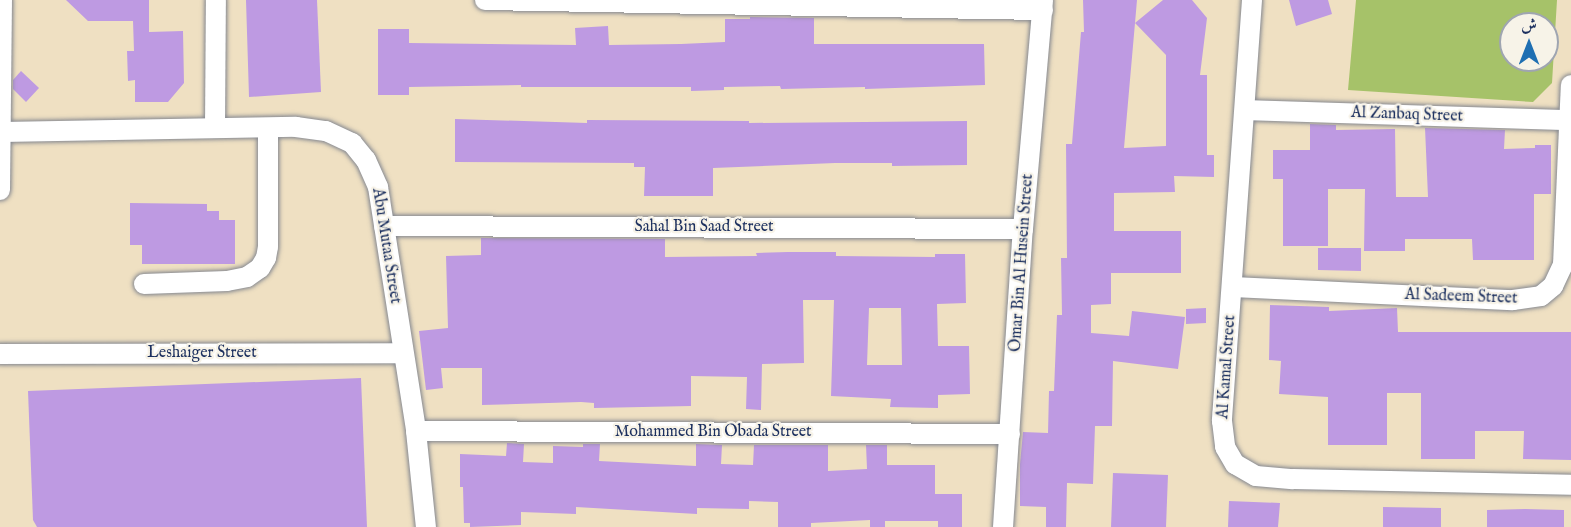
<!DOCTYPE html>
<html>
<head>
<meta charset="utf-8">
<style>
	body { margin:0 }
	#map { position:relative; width:1571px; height:527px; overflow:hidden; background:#efe0c2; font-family:"IM FELL English",Amiri,serif }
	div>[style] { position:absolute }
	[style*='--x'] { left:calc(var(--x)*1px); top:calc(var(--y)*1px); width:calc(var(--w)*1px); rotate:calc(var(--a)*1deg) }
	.green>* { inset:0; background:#a6c269 }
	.building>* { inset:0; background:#be9ae2 }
	.roads { filter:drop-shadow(0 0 2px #858890) drop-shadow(0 0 2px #858890) }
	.minor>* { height:20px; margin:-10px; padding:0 10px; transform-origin:10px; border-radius:10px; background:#fff }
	span { translate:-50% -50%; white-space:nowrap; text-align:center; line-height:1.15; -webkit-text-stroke:4.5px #f7f3e8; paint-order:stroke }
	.street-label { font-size:16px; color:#1b2f5e }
	.north { position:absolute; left:1499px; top:12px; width:60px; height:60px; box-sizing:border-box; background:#f7f3e8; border:2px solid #9fa5b1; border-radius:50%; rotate:0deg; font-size:16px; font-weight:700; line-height:24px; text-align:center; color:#1b2f5e }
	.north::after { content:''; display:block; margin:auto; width:21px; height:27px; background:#1f6fb2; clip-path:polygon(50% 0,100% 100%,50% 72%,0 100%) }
</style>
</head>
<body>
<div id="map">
	<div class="green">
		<i style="clip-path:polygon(evenodd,1356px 0,1557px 0,1552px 83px,1533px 102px,1348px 90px,1356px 0,1511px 24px,1547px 24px,1547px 60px,1511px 60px,1511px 24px)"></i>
	</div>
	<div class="building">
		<i style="clip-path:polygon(66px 0,149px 0,149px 32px,183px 31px,184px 83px,168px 102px,135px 102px,135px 80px,128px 81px,127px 51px,134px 51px,133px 21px,88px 21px)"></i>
		<i style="clip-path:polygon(246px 0,317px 0,321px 92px,249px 97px)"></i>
		<i style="clip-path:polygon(evenodd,1083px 0,1137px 0,1135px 23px,1163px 0,1192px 0,1207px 18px,1200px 75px,1207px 75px,1207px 155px,1214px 155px,1214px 177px,1174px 176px,1175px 192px,1114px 193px,1114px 231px,1181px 231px,1181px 273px,1111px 273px,1111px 304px,1091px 305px,1091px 333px,1129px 336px,1132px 311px,1185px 317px,1178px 369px,1113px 361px,1112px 426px,1095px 426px,1093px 484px,1067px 483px,1066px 527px,1046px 527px,1046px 507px,1020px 506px,1020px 464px,1023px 432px,1048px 433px,1049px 391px,1054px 391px,1057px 315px,1062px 315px,1061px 258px,1067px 258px,1066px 144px,1072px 144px,1081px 32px,1084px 32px,1083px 0,1135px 23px,1166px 55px,1166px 146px,1124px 148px,1135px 23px)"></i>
		<i style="clip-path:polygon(1289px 0,1328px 0,1332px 14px,1296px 26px)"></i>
		<i style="clip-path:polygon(750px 17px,814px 18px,814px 44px,984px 44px,985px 85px,865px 89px,865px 87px,781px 89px,780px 86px,724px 87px,724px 90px,691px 91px,691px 87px,521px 87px,521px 85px,409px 87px,409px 95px,378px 95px,378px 29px,409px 29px,409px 43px,576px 45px,575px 28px,608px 26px,609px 45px,681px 44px,725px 42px,725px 19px,750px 19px)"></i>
		<i style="clip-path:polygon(21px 71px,39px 88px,26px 102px,13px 89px,13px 80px)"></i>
		<i style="clip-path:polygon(455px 119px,587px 123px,587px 120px,749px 121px,749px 123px,967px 121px,967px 165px,892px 166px,892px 163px,835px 163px,713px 168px,713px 196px,644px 196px,645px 167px,634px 167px,634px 163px,455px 162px)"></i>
		<i style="clip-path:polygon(1310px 124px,1336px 125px,1336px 130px,1395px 129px,1396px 197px,1428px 197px,1425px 128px,1505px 130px,1504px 149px,1535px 148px,1535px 145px,1551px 145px,1551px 194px,1534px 194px,1534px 260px,1473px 260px,1472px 239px,1405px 239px,1405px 251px,1364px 251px,1365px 189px,1328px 189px,1328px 246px,1283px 246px,1283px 179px,1273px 179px,1273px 150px,1310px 150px)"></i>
		<i style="clip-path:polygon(130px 203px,207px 204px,207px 211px,219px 211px,219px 220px,235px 220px,235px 264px,142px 264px,142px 245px,130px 245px)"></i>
		<i style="clip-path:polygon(evenodd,481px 238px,665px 239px,665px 257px,757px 256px,756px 253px,788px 252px,836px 252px,836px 256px,935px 257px,935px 254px,965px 254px,966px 303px,937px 304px,938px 346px,969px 346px,970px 394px,938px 395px,938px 408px,890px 407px,891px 399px,831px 396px,834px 300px,803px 300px,804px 363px,762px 364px,761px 410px,746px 409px,747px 377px,691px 376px,691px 406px,594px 408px,594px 403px,581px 402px,482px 405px,482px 368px,441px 368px,443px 388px,426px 390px,419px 331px,448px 328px,446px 256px,481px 255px,481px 238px,869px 308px,901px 308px,902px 365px,867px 365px,869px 308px)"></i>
		<i style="clip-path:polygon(1318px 248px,1361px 248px,1361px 271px,1318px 270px)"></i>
		<i style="clip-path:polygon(1270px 305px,1329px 307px,1329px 311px,1397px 308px,1398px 332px,1571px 332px,1571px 460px,1523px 459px,1524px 431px,1475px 431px,1475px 459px,1421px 459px,1421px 393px,1387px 393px,1387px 445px,1328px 445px,1328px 397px,1279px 394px,1281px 361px,1269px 360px)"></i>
		<i style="clip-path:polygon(1206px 308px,1206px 323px,1186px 324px,1186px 309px)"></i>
		<i style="clip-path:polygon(361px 378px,367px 527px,37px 527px,33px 520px,28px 391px)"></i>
		<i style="clip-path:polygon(507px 443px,524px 444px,523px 462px,553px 463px,553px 446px,583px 447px,583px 444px,600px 444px,599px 461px,696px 466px,696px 444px,722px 445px,721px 464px,753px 465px,754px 445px,828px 445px,828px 471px,867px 469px,866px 445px,887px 445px,887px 465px,935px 465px,935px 494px,962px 494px,962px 527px,938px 527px,938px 521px,885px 521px,885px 527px,870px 527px,870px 520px,811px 523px,811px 527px,778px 527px,778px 502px,749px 501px,749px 509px,697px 508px,697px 514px,576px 507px,576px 514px,521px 512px,521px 525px,470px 527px,470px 523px,464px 523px,463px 487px,460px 487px,460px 454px,506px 456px)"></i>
		<i style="clip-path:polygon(1113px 473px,1168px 475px,1166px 527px,1111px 527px)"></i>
		<i style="clip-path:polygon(1229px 501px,1280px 503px,1278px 527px,1228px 527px)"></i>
		<i style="clip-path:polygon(1383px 507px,1441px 508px,1441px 527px,1383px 527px)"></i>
		<i style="clip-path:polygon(1525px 509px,1564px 510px,1564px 527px,1487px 527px,1487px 510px)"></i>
	</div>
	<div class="roads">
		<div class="minor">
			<i style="--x:485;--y:0;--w:558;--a:1.03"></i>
			<i style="--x:1252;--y:0;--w:422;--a:94.1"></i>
			<i style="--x:1222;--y:421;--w:26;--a:83"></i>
			<i style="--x:1225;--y:447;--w:20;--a:60"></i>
			<i style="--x:1235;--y:464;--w:24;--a:30"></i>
			<i style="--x:1256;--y:476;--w:37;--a:5"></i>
			<i style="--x:1293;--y:479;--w:278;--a:1.2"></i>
			<i style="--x:1245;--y:110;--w:324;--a:1.8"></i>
			<i style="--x:215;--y:128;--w:128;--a:-89.6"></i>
			<i style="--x:2;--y:132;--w:294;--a:-1"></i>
			<i style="--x:296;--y:127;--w:30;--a:8"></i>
			<i style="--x:326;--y:131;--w:29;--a:25"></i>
			<i style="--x:352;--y:143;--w:22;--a:51"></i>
			<i style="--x:366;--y:160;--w:30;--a:66"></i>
			<i style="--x:378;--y:187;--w:247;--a:81.1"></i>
			<i style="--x:416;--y:431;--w:97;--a:84.1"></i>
			<i style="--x:0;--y:190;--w:190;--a:-89.4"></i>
			<i style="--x:384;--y:226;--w:639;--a:0.27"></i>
			<i style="--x:144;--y:284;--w:83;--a:-2.1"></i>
			<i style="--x:227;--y:281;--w:20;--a:-11"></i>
			<i style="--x:247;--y:277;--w:16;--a:-35"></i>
			<i style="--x:260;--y:268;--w:12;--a:-59"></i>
			<i style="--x:266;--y:258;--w:11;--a:-80"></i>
			<i style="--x:268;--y:247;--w:119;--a:-90"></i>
			<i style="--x:1233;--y:287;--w:280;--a:2.7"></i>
			<i style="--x:1513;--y:300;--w:28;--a:-8"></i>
			<i style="--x:1541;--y:296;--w:16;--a:-40"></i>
			<i style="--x:1553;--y:286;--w:23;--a:-65"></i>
			<i style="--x:1563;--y:265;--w:180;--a:-87.5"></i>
			<i style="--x:0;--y:354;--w:403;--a:-0.1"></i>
			<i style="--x:416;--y:431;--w:594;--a:0.29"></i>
			<i style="--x:1003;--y:527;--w:299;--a:-86.2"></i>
			<i style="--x:1023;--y:229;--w:230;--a:-85"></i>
		</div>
	</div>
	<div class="street-label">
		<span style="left:1407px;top:115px;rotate:2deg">Al Zanbaq Street</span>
		<span style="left:704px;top:227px">Sahal Bin Saad Street</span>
		<span style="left:386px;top:246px;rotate:81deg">Abu Mutaa Street</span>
		<span style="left:1022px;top:263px;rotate:-86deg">Omar Bin Al Husein Street</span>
		<span style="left:1461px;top:297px;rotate:2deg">Al Sadeem Street</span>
		<span style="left:202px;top:353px">Leshaiger Street</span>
		<span style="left:1227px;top:367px;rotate:-86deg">Al Kamal Street</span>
		<span style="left:713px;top:432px">Mohammed Bin Obada Street</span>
	</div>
	<div class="north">ش</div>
</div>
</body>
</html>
